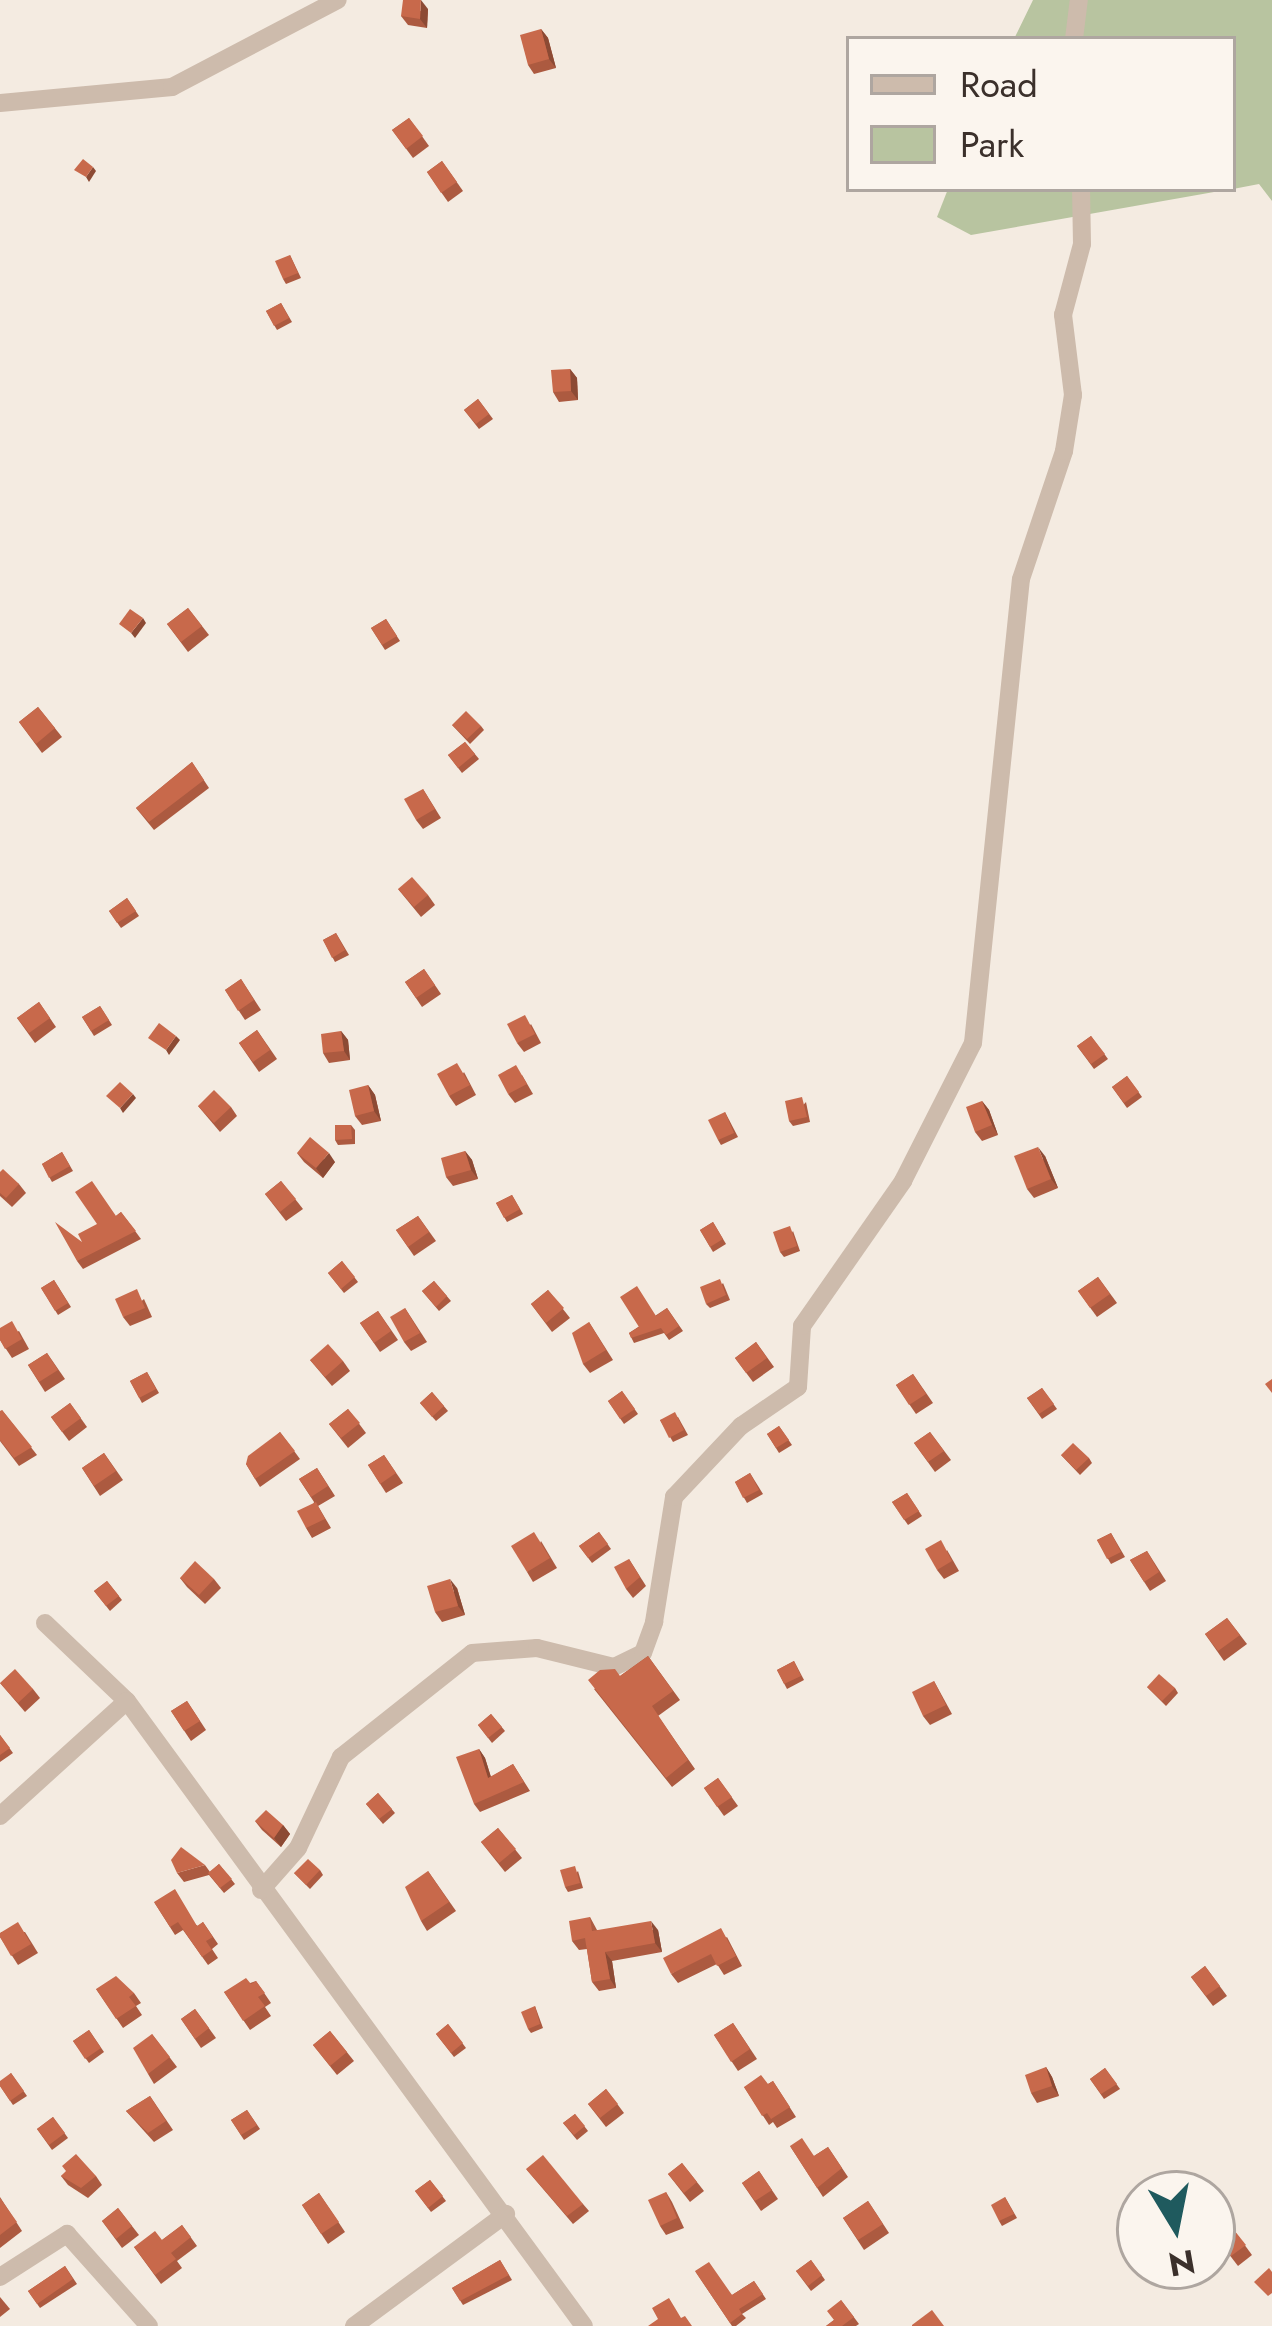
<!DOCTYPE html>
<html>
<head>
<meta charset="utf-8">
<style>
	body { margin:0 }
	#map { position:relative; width:1272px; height:2326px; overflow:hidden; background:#f4ebe1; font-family:Jost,sans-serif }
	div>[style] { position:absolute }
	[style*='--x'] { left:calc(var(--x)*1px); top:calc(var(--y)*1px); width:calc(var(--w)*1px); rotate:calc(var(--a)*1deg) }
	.green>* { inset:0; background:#b8c4a0 }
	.minor>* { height:18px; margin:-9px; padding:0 9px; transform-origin:9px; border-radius:9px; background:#cdbbac }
	.wall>* { inset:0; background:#ac5a40 }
	.shaded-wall>* { inset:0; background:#8c4a34 }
	.building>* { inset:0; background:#c8694b }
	span { translate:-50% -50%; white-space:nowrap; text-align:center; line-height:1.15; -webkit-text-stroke:9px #fbf5ee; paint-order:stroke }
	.legend { position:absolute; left:846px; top:36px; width:390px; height:156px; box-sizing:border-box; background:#fbf5ee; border:3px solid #aea6a0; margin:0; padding:15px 21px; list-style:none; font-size:36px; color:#3b302b }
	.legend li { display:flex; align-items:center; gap:24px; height:60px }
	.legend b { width:60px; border:3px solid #aea6a0 }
	.north { position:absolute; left:1116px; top:2170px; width:120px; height:120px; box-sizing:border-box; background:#fbf5ee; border:3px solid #aea6a0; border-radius:50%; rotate:170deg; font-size:33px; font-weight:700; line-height:48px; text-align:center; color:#3b302b }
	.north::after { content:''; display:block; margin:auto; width:42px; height:54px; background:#1f5a5e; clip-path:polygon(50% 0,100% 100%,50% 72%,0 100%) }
</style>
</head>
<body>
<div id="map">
	<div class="green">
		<i style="clip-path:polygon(1033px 0,1272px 0,1272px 201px,1259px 184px,1233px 189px,1233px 39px,1014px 39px)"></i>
		<i style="clip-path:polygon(948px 189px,1231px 189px,971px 235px,937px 217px)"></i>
	</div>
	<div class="minor">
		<i style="--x:1074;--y:39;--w:39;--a:-83"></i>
		<i style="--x:0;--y:103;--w:173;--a:-5.3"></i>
		<i style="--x:172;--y:87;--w:187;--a:-27.7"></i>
		<i style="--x:45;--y:1623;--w:113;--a:43.6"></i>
		<i style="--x:127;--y:1701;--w:774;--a:53.83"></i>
		<i style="--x:0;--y:1816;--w:171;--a:-42.2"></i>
		<i style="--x:261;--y:1890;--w:56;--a:-48.6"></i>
		<i style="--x:298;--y:1848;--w:101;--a:-64.7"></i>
		<i style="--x:341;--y:1757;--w:167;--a:-38.4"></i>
		<i style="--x:472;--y:1653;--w:65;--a:-4.4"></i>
		<i style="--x:537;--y:1648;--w:79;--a:13.9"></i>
		<i style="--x:614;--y:1667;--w:32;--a:-26"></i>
		<i style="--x:643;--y:1653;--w:33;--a:-70"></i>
		<i style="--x:654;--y:1622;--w:127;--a:-80.9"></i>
		<i style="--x:674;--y:1497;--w:98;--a:-46.7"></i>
		<i style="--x:741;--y:1426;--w:69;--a:-34.4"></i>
		<i style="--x:798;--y:1387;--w:61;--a:-86.2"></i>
		<i style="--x:802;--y:1326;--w:177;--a:-55.1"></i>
		<i style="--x:903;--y:1181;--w:155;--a:-63.1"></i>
		<i style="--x:973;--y:1043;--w:466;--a:-84.1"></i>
		<i style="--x:1021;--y:579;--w:135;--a:-71.4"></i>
		<i style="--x:1064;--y:451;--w:57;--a:-80.9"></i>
		<i style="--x:1073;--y:395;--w:81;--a:-97.1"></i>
		<i style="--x:1063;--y:315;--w:73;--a:-75"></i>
		<i style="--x:1082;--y:244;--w:55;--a:-91"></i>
		<i style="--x:0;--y:2277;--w:80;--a:-32.7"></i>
		<i style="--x:67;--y:2234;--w:123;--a:48.3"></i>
		<i style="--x:354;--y:2326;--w:189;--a:-36.4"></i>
	</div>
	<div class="wall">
		<i style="clip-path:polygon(428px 9px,427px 28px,408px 25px,401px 16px)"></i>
		<i style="clip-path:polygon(541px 29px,548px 38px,556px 68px,534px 74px,528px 65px)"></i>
		<i style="clip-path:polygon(409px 118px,429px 146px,413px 158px,392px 130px)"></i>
		<i style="clip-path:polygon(442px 161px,463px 191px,448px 202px,427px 172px)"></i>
		<i style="clip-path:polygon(290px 255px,301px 278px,286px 284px,283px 279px)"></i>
		<i style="clip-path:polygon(281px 303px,292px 322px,277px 330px,266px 311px)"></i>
		<i style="clip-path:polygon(570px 369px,577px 378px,578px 400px,559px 402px,553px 392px)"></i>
		<i style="clip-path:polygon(478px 399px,493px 419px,479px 429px,464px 410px)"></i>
		<i style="clip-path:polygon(188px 608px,209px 635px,188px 652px,167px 624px)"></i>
		<i style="clip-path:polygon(386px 619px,400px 641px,385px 650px,371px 628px)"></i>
		<i style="clip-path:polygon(38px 707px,62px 737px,42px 753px,19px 722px)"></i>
		<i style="clip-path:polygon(452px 725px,481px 726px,484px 730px,470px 744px)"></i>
		<i style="clip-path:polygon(465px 742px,479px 759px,462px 773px,448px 755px)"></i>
		<i style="clip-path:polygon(192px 762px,209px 788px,154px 830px,136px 808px)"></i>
		<i style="clip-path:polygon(423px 789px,441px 818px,423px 829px,416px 820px)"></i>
		<i style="clip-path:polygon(398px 889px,428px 895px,435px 905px,421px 917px)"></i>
		<i style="clip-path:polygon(127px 898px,139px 916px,121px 928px,109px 911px)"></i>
		<i style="clip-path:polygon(336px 933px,349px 955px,335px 962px,323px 940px)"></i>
		<i style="clip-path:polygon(424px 969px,441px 994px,422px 1007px,405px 982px)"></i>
		<i style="clip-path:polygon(241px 979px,261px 1010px,245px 1020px,225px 990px)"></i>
		<i style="clip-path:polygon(39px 1002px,56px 1027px,35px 1043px,17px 1018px)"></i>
		<i style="clip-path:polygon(100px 1006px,112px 1025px,94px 1036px,82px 1017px)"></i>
		<i style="clip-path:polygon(531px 1024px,541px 1043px,524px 1052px,517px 1043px)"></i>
		<i style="clip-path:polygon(257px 1030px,277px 1059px,259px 1072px,239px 1043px)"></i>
		<i style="clip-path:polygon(341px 1031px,348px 1040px,350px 1060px,329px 1063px,323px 1053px)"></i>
		<i style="clip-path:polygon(1091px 1036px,1108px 1059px,1094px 1069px,1077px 1046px)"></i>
		<i style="clip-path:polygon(464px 1072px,476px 1095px,456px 1106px,449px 1096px)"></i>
		<i style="clip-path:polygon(522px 1075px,533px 1094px,515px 1103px,508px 1094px)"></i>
		<i style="clip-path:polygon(1127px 1076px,1142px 1097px,1127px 1108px,1112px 1087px)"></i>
		<i style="clip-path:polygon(368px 1085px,375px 1095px,381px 1121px,362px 1125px,355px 1116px)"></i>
		<i style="clip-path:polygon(982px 1101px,989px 1110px,998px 1135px,982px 1141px,975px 1132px)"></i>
		<i style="clip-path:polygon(806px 1102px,810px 1122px,793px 1126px,789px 1121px)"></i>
		<i style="clip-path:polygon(198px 1106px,231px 1107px,237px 1116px,220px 1132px)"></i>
		<i style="clip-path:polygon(725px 1112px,738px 1137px,721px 1145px,718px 1140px)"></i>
		<i style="clip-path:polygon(351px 1125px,355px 1130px,355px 1144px,338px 1145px,335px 1140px)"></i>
		<i style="clip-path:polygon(465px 1151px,472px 1160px,478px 1179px,453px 1186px,446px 1177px)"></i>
		<i style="clip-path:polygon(62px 1152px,73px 1171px,52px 1182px,42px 1164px)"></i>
		<i style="clip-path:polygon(297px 1153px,335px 1162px,323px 1178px,304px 1162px)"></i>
		<i style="clip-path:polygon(1045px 1156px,1058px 1188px,1034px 1198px,1027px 1189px)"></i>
		<i style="clip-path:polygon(0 1172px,19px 1184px,26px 1193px,12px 1207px,0 1196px)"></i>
		<i style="clip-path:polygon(281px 1181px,303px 1209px,286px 1221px,265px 1194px)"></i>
		<i style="clip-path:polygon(512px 1195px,523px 1214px,507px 1222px,496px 1203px)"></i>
		<i style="clip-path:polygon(121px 1212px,141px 1239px,83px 1269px,77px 1261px,82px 1242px)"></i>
		<i style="clip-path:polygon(418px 1216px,436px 1241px,414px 1256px,396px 1230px)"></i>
		<i style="clip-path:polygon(713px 1222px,726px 1244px,713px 1252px,700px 1230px)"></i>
		<i style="clip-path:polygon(793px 1231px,800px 1251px,784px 1257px,780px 1252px)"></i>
		<i style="clip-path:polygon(342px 1261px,358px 1282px,344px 1293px,328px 1273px)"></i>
		<i style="clip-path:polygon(1098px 1277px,1117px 1303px,1097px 1317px,1078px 1291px)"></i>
		<i style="clip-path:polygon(54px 1280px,71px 1307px,58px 1315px,41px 1288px)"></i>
		<i style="clip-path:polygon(434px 1281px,451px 1301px,439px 1311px,422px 1291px)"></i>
		<i style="clip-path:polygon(723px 1283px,730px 1300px,710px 1308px,706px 1304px)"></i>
		<i style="clip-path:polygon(548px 1290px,570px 1318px,552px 1332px,531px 1304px)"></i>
		<i style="clip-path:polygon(144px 1299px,152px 1317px,130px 1326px,123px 1317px)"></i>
		<i style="clip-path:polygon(405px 1308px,427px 1342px,411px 1351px,404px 1342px)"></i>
		<i style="clip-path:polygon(667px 1308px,683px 1331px,669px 1340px,664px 1333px,634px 1343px,629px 1333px)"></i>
		<i style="clip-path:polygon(378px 1311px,398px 1340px,380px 1352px,360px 1323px)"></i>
		<i style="clip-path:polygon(589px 1322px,613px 1360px,590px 1373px,583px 1364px)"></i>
		<i style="clip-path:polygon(19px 1331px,29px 1349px,12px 1358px,0 1340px)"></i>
		<i style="clip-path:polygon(756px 1342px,774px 1367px,753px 1382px,735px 1358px)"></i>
		<i style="clip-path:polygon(47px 1353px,65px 1379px,45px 1392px,28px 1365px)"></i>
		<i style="clip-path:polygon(310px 1360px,343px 1361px,350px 1371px,332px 1386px)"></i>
		<i style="clip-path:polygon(147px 1372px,159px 1393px,142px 1403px,130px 1381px)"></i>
		<i style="clip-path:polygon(913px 1374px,933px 1403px,916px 1414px,896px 1385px)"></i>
		<i style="clip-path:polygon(1042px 1388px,1057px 1409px,1042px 1419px,1027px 1398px)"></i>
		<i style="clip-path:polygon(622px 1391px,638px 1414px,624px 1424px,608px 1401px)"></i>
		<i style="clip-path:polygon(432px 1392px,448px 1411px,436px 1421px,420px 1403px)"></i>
		<i style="clip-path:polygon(70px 1403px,87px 1427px,69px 1441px,51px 1417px)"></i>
		<i style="clip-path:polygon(348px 1409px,366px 1433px,348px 1448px,329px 1424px)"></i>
		<i style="clip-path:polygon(2px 1410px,37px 1455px,19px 1466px,0 1441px)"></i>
		<i style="clip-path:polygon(678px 1417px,688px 1435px,673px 1442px,660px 1420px)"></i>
		<i style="clip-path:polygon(779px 1426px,792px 1445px,779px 1453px,767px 1434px)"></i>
		<i style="clip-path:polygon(280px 1432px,300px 1459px,260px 1487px,246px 1464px)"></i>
		<i style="clip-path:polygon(930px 1432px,951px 1460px,935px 1472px,914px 1443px)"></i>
		<i style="clip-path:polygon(104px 1453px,123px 1480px,100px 1496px,82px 1468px)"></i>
		<i style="clip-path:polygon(384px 1455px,403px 1483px,386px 1493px,368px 1465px)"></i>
		<i style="clip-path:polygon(1061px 1455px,1089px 1458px,1092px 1463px,1080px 1475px)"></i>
		<i style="clip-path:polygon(317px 1468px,335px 1496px,318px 1506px,331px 1528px,312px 1538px,306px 1528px,314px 1502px,299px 1479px)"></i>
		<i style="clip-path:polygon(750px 1473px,763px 1494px,747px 1503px,735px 1482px)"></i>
		<i style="clip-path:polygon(907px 1493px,922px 1516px,908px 1525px,892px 1502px)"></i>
		<i style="clip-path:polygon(599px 1532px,611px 1549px,592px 1563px,579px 1546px)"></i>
		<i style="clip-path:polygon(1111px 1533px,1125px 1557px,1111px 1564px,1097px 1540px)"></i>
		<i style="clip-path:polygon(541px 1541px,557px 1568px,533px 1582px,527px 1572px)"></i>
		<i style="clip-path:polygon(947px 1550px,959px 1571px,944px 1579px,937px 1570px)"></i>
		<i style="clip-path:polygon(1147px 1551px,1166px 1581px,1150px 1591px,1130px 1560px)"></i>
		<i style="clip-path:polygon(629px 1559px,646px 1586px,633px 1598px,626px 1589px)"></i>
		<i style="clip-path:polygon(180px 1578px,214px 1579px,221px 1588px,205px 1604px,187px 1587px)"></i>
		<i style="clip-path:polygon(107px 1581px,122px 1600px,110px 1611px,94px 1591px)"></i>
		<i style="clip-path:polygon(457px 1588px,465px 1615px,442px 1622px,435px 1612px)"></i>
		<i style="clip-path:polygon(1227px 1618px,1247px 1644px,1224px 1661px,1205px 1634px)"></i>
		<i style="clip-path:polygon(648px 1656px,680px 1700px,658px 1716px,695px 1769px,672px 1787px,594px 1689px,620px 1676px)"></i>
		<i style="clip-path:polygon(794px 1661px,804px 1680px,787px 1689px,777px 1670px)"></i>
		<i style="clip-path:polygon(934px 1681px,952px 1714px,930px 1725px,923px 1716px)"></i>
		<i style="clip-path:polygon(0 1683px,33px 1689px,40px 1698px,25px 1712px)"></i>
		<i style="clip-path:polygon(1147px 1687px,1175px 1688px,1178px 1693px,1166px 1706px)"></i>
		<i style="clip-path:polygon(187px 1701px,206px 1730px,191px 1741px,171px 1711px)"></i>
		<i style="clip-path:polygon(491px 1714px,505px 1731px,492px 1743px,478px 1725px)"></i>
		<i style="clip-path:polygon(0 1735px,13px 1753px,0 1762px)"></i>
		<i style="clip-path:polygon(479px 1749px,485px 1758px,491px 1777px,513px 1764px,530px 1791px,480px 1812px,474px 1804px)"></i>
		<i style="clip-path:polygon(718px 1778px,738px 1806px,724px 1816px,704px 1788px)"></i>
		<i style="clip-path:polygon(378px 1793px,395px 1813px,383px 1824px,366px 1804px)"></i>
		<i style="clip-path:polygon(255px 1821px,283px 1825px,290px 1834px,281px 1847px,262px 1830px)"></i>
		<i style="clip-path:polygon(498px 1828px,522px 1858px,505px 1872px,481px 1842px)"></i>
		<i style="clip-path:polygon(219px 1864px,235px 1884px,224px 1893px,209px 1875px,184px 1882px,177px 1873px,205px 1865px,210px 1872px)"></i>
		<i style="clip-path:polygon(320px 1870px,323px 1875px,310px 1889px,294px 1873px)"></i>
		<i style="clip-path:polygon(428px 1871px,456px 1911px,427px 1931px,421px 1921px)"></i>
		<i style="clip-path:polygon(578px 1871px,583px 1888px,568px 1892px,565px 1887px)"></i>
		<i style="clip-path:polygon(154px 1902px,198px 1926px,203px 1922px,218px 1944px,212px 1949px,218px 1958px,208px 1965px,183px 1930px,175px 1935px)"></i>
		<i style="clip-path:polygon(590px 1917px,597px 1930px,658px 1930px,662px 1952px,612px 1961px,616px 1988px,599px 1991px,592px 1982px,587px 1949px,579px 1950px,572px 1941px)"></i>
		<i style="clip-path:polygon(1px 1932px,25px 1932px,38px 1953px,18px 1965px,0 1937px)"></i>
		<i style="clip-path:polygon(727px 1937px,742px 1966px,724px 1975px,717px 1964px,678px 1983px,671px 1974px)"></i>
		<i style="clip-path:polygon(1205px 1966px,1227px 1996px,1213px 2006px,1191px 1977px)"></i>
		<i style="clip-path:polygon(256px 1981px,271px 2003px,265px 2007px,271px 2016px,250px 2030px,224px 1992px)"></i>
		<i style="clip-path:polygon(96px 1989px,134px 1993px,141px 2003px,136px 2006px,142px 2015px,123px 2028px)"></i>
		<i style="clip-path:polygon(535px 2006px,543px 2028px,531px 2033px,528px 2029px)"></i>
		<i style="clip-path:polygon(195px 2009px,216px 2038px,201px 2048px,181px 2019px)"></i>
		<i style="clip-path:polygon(733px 2023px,757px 2059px,738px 2071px,714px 2035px)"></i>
		<i style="clip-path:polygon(448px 2024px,466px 2048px,454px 2057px,436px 2034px)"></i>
		<i style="clip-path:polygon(89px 2030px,104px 2052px,89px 2063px,73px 2041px)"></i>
		<i style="clip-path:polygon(330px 2031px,354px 2061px,337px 2075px,313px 2045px)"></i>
		<i style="clip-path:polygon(152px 2034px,177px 2067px,154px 2084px,148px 2074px)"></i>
		<i style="clip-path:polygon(1046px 2067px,1052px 2077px,1059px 2096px,1037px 2103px,1031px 2093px)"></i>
		<i style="clip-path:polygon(1105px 2068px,1120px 2089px,1104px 2099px,1090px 2079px)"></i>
		<i style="clip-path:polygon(11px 2073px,27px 2096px,13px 2105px,0 2086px)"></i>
		<i style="clip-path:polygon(773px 2081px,796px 2117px,777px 2128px,773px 2122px,769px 2125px,744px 2087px,768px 2084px)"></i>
		<i style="clip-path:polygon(606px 2089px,624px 2113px,606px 2127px,588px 2104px)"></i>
		<i style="clip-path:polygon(150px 2096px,173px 2130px,154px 2142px,126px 2111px)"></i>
		<i style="clip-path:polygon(247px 2110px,260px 2129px,244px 2140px,231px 2120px)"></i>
		<i style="clip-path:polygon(575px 2114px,588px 2131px,577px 2140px,563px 2123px)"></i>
		<i style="clip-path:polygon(53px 2117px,68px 2138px,52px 2150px,37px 2129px)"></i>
		<i style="clip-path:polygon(790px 2146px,814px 2156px,828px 2147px,848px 2177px,823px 2197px)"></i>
		<i style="clip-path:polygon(682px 2163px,704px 2191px,690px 2202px,668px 2174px)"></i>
		<i style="clip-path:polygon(526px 2169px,583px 2204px,589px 2211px,573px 2224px)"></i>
		<i style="clip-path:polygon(759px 2171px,778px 2199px,761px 2211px,742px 2183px)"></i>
		<i style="clip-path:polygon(66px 2172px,96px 2176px,102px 2185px,88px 2198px,68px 2185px,61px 2176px)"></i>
		<i style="clip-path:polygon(430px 2180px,446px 2201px,431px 2212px,415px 2191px)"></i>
		<i style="clip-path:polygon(666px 2192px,672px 2202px,684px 2228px,666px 2235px,660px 2226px)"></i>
		<i style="clip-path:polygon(319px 2193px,345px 2232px,328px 2244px,302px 2205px)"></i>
		<i style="clip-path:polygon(0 2197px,22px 2231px,0 2248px)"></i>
		<i style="clip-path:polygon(1005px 2197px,1017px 2218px,1002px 2226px,999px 2221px)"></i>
		<i style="clip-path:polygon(868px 2201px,889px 2233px,864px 2250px,843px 2218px)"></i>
		<i style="clip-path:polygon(118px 2208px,139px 2235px,122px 2248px,102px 2221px)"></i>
		<i style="clip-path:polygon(182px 2225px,197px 2246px,177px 2261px,182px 2268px,161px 2284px,134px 2247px,162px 2240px)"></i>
		<i style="clip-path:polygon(1230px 2225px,1252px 2255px,1238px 2266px,1215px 2236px)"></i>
		<i style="clip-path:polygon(500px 2260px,512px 2280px,463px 2305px,452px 2288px)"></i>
		<i style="clip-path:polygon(811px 2260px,825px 2280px,811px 2291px,796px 2271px)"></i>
		<i style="clip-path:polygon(65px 2266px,77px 2284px,40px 2308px,28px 2291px)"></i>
		<i style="clip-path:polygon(695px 2271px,732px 2295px,754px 2281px,766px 2299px,742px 2314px,746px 2318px,736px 2326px,732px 2326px)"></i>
		<i style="clip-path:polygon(0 2297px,10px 2309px,0 2317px)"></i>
		<i style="clip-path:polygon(841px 2300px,859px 2324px,856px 2326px,826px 2326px,834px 2320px)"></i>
	</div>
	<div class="shaded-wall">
		<i style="clip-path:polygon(421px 0,428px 9px,427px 28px,420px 19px)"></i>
		<i style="clip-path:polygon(541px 29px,548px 38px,556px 68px,549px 59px)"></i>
		<i style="clip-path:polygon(93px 167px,96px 171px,89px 182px,86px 177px)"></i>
		<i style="clip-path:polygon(570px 369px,577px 378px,578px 400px,571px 391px)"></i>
		<i style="clip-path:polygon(143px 618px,146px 623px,135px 638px,131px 633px)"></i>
		<i style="clip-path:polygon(341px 1031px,348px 1040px,350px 1060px,344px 1051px)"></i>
		<i style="clip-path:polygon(176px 1036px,180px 1040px,169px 1055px,166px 1050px)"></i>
		<i style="clip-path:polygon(368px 1085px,375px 1095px,381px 1121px,374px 1111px)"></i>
		<i style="clip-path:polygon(133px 1094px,136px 1098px,123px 1113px,120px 1108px)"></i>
		<i style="clip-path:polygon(982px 1101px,989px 1110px,998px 1135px,992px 1125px)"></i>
		<i style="clip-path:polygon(1038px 1147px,1045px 1156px,1058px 1188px,1051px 1179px)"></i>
		<i style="clip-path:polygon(465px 1151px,472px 1160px,478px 1179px,471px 1170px)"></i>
		<i style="clip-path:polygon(329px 1153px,335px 1162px,323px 1178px,316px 1168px)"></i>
		<i style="clip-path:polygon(450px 1579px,457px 1588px,465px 1615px,458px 1606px)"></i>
		<i style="clip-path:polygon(479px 1749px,485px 1758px,494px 1787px,488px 1778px)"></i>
		<i style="clip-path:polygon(283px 1825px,290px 1834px,281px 1847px,274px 1838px)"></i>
		<i style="clip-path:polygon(651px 1921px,658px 1930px,662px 1952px,655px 1943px)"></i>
		<i style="clip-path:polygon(605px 1952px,612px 1961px,616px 1988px,610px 1979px)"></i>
		<i style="clip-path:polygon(1046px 2067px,1052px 2077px,1059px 2096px,1052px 2086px)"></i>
	</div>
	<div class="building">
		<i style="clip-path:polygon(403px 0,421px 0,420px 19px,401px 16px)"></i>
		<i style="clip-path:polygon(541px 29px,549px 59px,528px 65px,520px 35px)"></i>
		<i style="clip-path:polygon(409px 118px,423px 136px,406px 149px,392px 130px)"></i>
		<i style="clip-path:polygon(83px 159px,93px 167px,86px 177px,74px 170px)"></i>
		<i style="clip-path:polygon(442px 161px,457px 182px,441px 193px,427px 172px)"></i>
		<i style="clip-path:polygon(290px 255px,298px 273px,283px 279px,275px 261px)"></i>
		<i style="clip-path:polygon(281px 303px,289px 318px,274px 326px,266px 311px)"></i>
		<i style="clip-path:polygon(570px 369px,571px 391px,553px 392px,551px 370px)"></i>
		<i style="clip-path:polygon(478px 399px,489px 414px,476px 424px,464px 410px)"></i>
		<i style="clip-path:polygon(188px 608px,202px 626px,181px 642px,167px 624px)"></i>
		<i style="clip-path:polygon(130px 609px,143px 618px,131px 633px,119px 624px)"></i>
		<i style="clip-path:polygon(386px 619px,397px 636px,382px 645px,371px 628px)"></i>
		<i style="clip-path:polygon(38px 707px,55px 728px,36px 744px,19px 722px)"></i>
		<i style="clip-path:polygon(466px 711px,481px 726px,467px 739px,452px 725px)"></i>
		<i style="clip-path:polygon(465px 742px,475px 754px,458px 768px,448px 755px)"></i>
		<i style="clip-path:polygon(192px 762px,204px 780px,149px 822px,136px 808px)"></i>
		<i style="clip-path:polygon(423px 789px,435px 809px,416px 820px,404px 799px)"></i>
		<i style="clip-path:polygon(412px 877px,428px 895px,414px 907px,398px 889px)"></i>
		<i style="clip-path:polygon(127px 898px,136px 911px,117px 923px,109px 911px)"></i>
		<i style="clip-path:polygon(336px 933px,345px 950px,332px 958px,323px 940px)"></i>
		<i style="clip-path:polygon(424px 969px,435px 985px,416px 998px,405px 982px)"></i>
		<i style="clip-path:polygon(241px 979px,254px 1000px,238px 1011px,225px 990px)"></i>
		<i style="clip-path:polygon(39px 1002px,50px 1018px,29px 1033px,17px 1018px)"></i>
		<i style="clip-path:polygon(100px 1006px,109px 1020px,91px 1031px,82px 1017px)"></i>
		<i style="clip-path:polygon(525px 1015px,535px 1034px,517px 1043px,507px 1024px)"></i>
		<i style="clip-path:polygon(159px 1023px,176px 1036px,166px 1050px,148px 1038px)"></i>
		<i style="clip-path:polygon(257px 1030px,270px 1050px,253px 1062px,239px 1043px)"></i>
		<i style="clip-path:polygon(341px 1031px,344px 1051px,323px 1053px,321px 1034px)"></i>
		<i style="clip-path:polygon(1091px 1036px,1105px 1054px,1091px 1064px,1077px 1046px)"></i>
		<i style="clip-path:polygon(457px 1063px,470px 1085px,449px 1096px,437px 1074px)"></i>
		<i style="clip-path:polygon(516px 1065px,527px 1084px,508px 1094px,498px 1075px)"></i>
		<i style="clip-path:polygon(1127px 1076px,1139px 1092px,1124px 1103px,1112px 1087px)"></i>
		<i style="clip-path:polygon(120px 1082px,133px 1094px,120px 1108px,106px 1096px)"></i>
		<i style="clip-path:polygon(368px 1085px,374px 1111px,355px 1116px,349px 1090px)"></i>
		<i style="clip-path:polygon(214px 1090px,231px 1107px,214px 1123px,198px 1106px)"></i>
		<i style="clip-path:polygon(802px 1097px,807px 1117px,789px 1121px,785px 1101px)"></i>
		<i style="clip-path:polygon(982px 1101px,992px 1125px,975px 1132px,966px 1107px)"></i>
		<i style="clip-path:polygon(725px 1112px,734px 1133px,718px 1140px,708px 1120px)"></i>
		<i style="clip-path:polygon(335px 1125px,351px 1125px,352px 1139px,335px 1140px)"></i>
		<i style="clip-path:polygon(310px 1137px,329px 1153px,316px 1168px,297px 1153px)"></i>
		<i style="clip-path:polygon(1038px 1147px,1051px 1179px,1027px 1189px,1014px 1156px)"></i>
		<i style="clip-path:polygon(465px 1151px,471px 1170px,446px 1177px,441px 1158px)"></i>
		<i style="clip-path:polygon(62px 1152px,70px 1166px,49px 1178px,42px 1164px)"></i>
		<i style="clip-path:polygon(3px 1169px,19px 1184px,6px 1198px,0 1193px,0 1172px)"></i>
		<i style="clip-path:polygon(92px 1181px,116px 1216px,121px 1212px,136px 1231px,77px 1261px,55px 1222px,82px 1242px,78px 1234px,97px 1224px,75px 1192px)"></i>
		<i style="clip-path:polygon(281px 1181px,296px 1199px,280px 1212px,265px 1194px)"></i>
		<i style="clip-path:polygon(512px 1195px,520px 1209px,504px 1218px,496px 1203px)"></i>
		<i style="clip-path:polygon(418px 1216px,429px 1232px,408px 1247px,396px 1230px)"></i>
		<i style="clip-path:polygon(713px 1222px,723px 1239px,710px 1247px,700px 1230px)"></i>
		<i style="clip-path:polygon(790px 1226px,797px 1246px,780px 1252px,773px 1232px)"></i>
		<i style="clip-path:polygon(342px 1261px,355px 1277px,341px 1289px,328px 1273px)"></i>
		<i style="clip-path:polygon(1098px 1277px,1110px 1294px,1090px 1308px,1078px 1291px)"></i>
		<i style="clip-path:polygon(720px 1279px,726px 1295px,706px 1304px,700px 1287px)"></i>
		<i style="clip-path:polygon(54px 1280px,68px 1303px,55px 1311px,41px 1288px)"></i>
		<i style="clip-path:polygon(434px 1281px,447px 1296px,436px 1307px,422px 1291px)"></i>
		<i style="clip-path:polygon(637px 1286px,656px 1316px,667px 1308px,679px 1326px,666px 1335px,661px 1328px,631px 1338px,629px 1333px,639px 1327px,620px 1297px)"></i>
		<i style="clip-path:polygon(137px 1289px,145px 1308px,123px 1317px,115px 1299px)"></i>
		<i style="clip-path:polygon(548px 1290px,564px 1308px,546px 1323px,531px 1304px)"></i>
		<i style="clip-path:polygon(405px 1308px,420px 1333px,404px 1342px,390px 1317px)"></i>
		<i style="clip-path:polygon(378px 1311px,391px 1331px,374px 1343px,360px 1323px)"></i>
		<i style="clip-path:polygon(12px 1321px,22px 1339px,5px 1349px,0 1340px,0 1328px)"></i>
		<i style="clip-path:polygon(589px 1322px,606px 1350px,583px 1364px,572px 1333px)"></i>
		<i style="clip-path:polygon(756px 1342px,767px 1358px,746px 1373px,735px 1358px)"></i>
		<i style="clip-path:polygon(328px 1344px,343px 1361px,325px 1377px,310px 1360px)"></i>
		<i style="clip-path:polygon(47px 1353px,58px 1370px,39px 1382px,28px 1365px)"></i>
		<i style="clip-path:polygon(147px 1372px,156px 1389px,139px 1398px,130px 1381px)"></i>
		<i style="clip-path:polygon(913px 1374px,926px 1394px,909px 1405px,896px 1385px)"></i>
		<i style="clip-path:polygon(1272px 1379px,1272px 1393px,1265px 1384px)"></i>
		<i style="clip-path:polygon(1042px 1388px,1054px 1404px,1039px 1414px,1027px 1398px)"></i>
		<i style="clip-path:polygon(622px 1391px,635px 1409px,620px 1419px,608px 1401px)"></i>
		<i style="clip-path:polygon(432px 1392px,444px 1406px,432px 1417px,420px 1403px)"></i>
		<i style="clip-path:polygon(70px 1403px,81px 1418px,62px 1432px,51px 1417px)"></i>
		<i style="clip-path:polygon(348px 1409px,360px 1423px,341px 1438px,329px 1424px)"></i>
		<i style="clip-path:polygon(2px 1410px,32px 1447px,14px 1458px,0 1440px,0 1411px)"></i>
		<i style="clip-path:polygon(675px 1412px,684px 1430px,669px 1438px,660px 1420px)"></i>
		<i style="clip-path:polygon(779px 1426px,789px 1440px,776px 1448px,767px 1434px)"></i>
		<i style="clip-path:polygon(280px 1432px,295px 1451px,255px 1479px,246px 1464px,248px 1456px)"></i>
		<i style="clip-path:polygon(930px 1432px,944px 1451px,928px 1462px,914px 1443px)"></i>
		<i style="clip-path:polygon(1073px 1443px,1089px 1458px,1076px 1470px,1061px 1455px)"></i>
		<i style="clip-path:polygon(104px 1453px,116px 1471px,94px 1486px,82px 1468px)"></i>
		<i style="clip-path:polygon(384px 1455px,396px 1473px,380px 1484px,368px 1465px)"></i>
		<i style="clip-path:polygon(317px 1468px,328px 1486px,311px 1497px,299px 1479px)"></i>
		<i style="clip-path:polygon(750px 1473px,759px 1490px,743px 1498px,735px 1482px)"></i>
		<i style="clip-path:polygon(907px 1493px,919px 1511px,904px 1520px,892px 1502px)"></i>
		<i style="clip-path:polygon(316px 1502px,325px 1519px,306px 1528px,297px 1511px)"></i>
		<i style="clip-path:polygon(534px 1532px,550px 1558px,527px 1572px,511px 1546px)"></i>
		<i style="clip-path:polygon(599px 1532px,608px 1544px,588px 1558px,579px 1546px)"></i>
		<i style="clip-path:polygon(1111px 1533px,1121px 1552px,1107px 1559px,1097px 1540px)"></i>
		<i style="clip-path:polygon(941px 1540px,952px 1561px,937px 1570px,925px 1549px)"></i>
		<i style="clip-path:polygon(1147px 1551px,1159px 1572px,1144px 1582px,1130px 1560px)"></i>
		<i style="clip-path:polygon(629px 1559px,640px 1577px,626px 1589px,614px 1567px)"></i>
		<i style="clip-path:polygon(195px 1561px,214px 1579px,199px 1595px,180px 1578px)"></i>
		<i style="clip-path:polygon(450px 1579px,458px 1606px,435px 1612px,427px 1586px)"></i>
		<i style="clip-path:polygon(107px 1581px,119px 1596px,106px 1606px,94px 1591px)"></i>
		<i style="clip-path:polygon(1227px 1618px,1240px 1635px,1218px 1651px,1205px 1634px)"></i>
		<i style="clip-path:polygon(648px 1656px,673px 1691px,652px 1706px,688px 1760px,666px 1778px,588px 1680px,600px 1670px,615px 1669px,620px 1676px)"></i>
		<i style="clip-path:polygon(794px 1661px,801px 1676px,784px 1684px,777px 1670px)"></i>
		<i style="clip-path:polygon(15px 1669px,33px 1689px,18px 1703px,0 1683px)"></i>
		<i style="clip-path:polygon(1159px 1674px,1175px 1688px,1162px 1701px,1147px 1687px)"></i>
		<i style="clip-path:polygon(934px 1681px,946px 1705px,923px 1716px,912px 1692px)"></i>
		<i style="clip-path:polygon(187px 1701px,200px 1721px,184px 1731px,171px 1711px)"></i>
		<i style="clip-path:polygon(491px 1714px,502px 1727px,488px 1738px,478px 1725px)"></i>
		<i style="clip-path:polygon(0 1735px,10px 1748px,0 1755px)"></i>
		<i style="clip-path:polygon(479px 1749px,488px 1778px,513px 1764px,524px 1782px,474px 1804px,456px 1757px)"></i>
		<i style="clip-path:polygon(718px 1778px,732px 1797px,717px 1807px,704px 1788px)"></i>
		<i style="clip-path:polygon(378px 1793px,392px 1809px,379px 1819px,366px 1804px)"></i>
		<i style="clip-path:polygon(266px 1810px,283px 1825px,274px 1838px,255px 1821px)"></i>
		<i style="clip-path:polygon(498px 1828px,516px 1849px,499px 1863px,481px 1842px)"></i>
		<i style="clip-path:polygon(181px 1847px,205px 1865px,177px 1873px,171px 1860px)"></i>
		<i style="clip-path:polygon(308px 1859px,320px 1870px,306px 1885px,294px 1873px)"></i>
		<i style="clip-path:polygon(219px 1864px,232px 1879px,220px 1888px,208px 1873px)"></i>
		<i style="clip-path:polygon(575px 1866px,580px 1883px,565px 1887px,560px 1870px)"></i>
		<i style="clip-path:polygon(428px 1871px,449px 1902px,421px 1921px,405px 1887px)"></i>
		<i style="clip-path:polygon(175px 1889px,197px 1926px,203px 1922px,213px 1937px,206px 1941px,212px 1950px,202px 1957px,178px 1922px,170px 1927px,154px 1902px)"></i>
		<i style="clip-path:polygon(590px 1917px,592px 1931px,651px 1921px,655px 1943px,605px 1952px,610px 1979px,592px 1982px,585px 1938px,572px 1941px,569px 1921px)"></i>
		<i style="clip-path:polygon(18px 1922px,31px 1944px,11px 1956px,0 1937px,0 1933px)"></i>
		<i style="clip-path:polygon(721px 1928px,736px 1956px,717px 1966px,711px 1954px,671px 1974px,663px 1958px)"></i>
		<i style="clip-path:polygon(1205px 1966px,1220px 1986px,1206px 1996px,1191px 1977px)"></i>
		<i style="clip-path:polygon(116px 1976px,134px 1993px,129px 1997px,136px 2006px,116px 2019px,96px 1989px)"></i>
		<i style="clip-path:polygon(246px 1978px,251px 1984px,256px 1981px,265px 1993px,258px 1997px,265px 2006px,243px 2021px,224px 1992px)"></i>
		<i style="clip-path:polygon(535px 2006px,540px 2024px,528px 2029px,521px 2012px)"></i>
		<i style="clip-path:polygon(195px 2009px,209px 2028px,195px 2039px,181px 2019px)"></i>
		<i style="clip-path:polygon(733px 2023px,750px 2049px,731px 2062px,714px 2035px)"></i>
		<i style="clip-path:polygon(448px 2024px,463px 2043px,451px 2053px,436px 2034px)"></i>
		<i style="clip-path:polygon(89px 2030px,101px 2048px,85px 2059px,73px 2041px)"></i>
		<i style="clip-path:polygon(330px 2031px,347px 2052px,330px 2066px,313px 2045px)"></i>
		<i style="clip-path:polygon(152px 2034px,170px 2057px,148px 2074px,133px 2048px)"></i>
		<i style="clip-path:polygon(1046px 2067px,1052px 2086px,1031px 2093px,1025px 2075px)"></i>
		<i style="clip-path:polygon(1105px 2068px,1117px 2084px,1101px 2094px,1090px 2079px)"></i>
		<i style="clip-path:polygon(11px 2073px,24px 2091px,10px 2101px,0 2086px,0 2081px)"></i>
		<i style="clip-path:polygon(761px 2075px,768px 2084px,773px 2081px,790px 2107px,771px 2119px,767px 2113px,762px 2116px,744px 2087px)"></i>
		<i style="clip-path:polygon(606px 2089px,618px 2104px,600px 2118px,588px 2104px)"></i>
		<i style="clip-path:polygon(150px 2096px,166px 2121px,148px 2133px,126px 2111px)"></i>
		<i style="clip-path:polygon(247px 2110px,257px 2125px,241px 2135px,231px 2120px)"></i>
		<i style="clip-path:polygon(575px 2114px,585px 2126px,574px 2135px,563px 2123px)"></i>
		<i style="clip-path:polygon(53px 2117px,65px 2133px,49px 2145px,37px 2129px)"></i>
		<i style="clip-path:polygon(802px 2138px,814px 2156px,828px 2147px,842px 2168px,817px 2188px,790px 2146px)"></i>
		<i style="clip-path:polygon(76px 2154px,96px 2176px,81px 2188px,61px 2176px,66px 2171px,62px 2166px)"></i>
		<i style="clip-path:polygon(543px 2155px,583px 2204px,567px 2216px,526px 2169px)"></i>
		<i style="clip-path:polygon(682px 2163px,697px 2182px,684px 2193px,668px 2174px)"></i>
		<i style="clip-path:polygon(759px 2171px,772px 2190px,755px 2201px,742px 2183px)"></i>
		<i style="clip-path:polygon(430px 2180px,443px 2196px,428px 2208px,415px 2191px)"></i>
		<i style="clip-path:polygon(666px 2192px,677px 2218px,660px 2226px,648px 2200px)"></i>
		<i style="clip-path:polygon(319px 2193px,339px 2222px,321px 2234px,302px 2205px)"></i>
		<i style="clip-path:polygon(1005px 2197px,1014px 2214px,999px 2221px,991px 2205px)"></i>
		<i style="clip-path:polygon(0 2198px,17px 2222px,0 2235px)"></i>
		<i style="clip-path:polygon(868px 2201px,883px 2224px,858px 2240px,843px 2218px)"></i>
		<i style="clip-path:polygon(118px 2208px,132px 2226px,116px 2239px,102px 2221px)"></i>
		<i style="clip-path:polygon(182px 2225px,191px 2237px,171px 2253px,176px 2259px,155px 2275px,134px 2247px,155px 2231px,162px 2240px)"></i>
		<i style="clip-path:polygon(1230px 2225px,1246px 2245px,1231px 2256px,1215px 2236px)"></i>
		<i style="clip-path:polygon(500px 2260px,509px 2275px,460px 2301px,452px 2288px)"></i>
		<i style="clip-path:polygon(811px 2260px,822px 2275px,808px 2286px,796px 2271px)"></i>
		<i style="clip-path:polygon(709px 2262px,732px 2295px,754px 2281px,763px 2294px,739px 2309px,742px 2314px,730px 2323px,695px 2271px)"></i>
		<i style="clip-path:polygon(65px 2266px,73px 2279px,37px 2304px,28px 2291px)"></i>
		<i style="clip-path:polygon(1269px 2268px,1272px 2272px,1272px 2293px,1268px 2296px,1254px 2282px)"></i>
		<i style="clip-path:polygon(669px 2298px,681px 2318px,685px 2316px,692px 2326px,648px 2326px,658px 2319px,652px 2308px)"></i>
		<i style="clip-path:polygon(841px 2300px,854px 2317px,842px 2326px,826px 2326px,834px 2320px,827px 2311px)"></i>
		<i style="clip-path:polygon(932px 2310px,944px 2326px,912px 2326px,912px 2325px)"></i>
	</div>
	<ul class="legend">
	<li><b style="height:15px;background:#cdbbac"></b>Road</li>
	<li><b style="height:33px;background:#b8c4a0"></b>Park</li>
	</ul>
	<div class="north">N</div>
</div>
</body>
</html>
